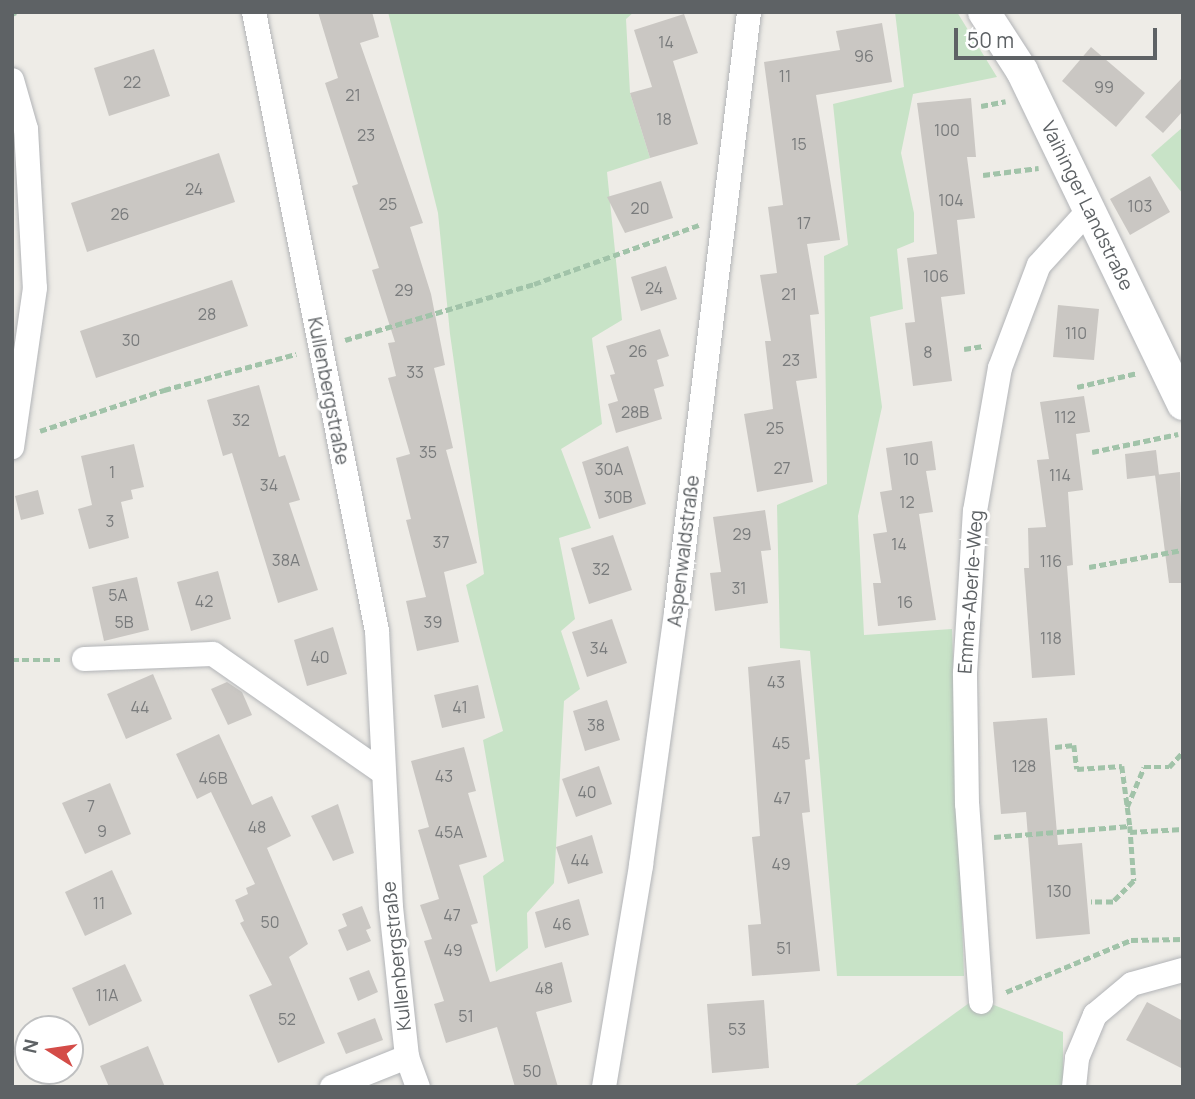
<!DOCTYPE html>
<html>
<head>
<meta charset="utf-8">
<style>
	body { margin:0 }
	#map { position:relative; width:1195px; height:1099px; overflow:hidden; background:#eeece7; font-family:Manrope,sans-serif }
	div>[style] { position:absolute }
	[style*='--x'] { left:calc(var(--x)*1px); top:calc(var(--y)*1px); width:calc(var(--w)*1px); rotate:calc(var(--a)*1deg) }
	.green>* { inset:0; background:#c8e3c7 }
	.building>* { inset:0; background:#cac7c3 }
	.path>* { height:4.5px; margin-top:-2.25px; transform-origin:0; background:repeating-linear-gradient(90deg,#a1c3a9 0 7px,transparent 0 10.5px) }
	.roads { filter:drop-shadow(0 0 2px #b2b4b7) drop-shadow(0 0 2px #b2b4b7) }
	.minor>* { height:24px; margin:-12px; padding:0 12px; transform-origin:12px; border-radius:12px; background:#fff }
	.tertiary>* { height:32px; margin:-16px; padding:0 16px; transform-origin:16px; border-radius:16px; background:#fff }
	span { translate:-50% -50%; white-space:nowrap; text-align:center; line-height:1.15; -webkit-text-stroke:6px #fff; paint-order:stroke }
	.number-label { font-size:16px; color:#797b7c }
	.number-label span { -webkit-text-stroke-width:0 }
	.street-label { font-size:19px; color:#5e6265 }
	.frame { position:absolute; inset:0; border:14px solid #5e6265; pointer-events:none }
	.north { position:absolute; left:14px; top:1015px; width:70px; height:70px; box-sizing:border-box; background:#fff; border:2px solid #bfc0c1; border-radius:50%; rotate:282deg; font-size:19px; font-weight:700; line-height:28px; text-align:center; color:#5e6265 }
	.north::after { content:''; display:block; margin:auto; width:24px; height:32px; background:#d44c48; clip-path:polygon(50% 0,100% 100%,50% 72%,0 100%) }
	.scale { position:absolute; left:954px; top:28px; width:203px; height:32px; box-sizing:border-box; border:4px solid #5e6265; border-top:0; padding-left:9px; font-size:21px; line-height:24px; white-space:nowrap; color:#5e6265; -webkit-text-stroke:5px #fff; paint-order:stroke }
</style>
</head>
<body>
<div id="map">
	<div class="green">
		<i style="clip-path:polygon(388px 12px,634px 12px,626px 19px,630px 93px,650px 158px,607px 172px,622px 320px,592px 338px,602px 424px,561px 449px,591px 528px,559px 538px,575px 619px,561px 631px,580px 689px,564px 701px,554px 883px,527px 913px,528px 948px,496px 972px,483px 876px,504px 861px,483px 740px,503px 731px,466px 585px,484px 574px,450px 334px,438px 213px)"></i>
		<i style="clip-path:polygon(895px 12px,957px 12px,997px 77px,913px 94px,901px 153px,914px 213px,914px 242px,897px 249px,903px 309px,870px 317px,882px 407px,858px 516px,864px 635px,952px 629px,964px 976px,837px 976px,810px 651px,780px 648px,777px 505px,827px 484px,824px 256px,848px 245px,833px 104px,904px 87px)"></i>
		<i style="clip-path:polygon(1183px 127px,1183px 194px,1151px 155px)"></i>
		<i style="clip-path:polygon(976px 998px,1063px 1032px,1063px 1087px,853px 1087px)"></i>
	</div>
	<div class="building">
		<i style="clip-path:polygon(318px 12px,372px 12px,379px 37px,360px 43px,423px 223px,410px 227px,431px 294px,445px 365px,434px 368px,453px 448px,446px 450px,477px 563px,444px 572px,459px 642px,417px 651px,406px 601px,426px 597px,406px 520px,411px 519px,396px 458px,410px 454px,388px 378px,396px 376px,388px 343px,395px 342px,372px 270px,379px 268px,352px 186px,358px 184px,325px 83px,338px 78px)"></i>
		<i style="clip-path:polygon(684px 14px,698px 53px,673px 61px,698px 144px,650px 158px,630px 93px,652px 87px,634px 30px)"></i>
		<i style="clip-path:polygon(882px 23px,892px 82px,816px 95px,840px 240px,807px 244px,819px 314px,810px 315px,817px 378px,796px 381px,813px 482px,757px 492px,744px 414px,773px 409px,765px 341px,771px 341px,760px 275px,777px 273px,768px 207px,783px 205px,764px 62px,840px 50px,836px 31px)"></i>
		<i style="clip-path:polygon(1091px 47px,1145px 93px,1116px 127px,1062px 81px)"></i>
		<i style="clip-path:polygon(154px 49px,170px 96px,109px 116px,94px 68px)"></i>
		<i style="clip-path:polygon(1183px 77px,1183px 111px,1163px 133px,1145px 117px)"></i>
		<i style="clip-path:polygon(971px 98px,976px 157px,967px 157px,975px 218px,957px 220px,965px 294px,941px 297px,952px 381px,913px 386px,905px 323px,915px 322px,907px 258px,937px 254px,917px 103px)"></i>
		<i style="clip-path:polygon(219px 153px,235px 202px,87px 252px,71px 203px)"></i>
		<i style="clip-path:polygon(1150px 176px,1170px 212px,1130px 235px,1110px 199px)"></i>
		<i style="clip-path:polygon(661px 181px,673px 218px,625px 233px,607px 197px)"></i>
		<i style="clip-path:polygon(666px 266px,677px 299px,641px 311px,631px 277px)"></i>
		<i style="clip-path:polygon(232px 280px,248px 326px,96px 378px,80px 331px)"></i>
		<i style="clip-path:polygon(1058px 305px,1099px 309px,1094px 360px,1053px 357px)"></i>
		<i style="clip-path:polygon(660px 329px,669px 356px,657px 360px,664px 386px,654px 389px,662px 419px,616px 433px,608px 404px,618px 401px,610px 375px,615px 374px,606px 346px)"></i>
		<i style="clip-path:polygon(259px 385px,279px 457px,285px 455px,300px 500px,289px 503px,318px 590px,278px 603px,232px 453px,223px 456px,207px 400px)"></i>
		<i style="clip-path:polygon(1084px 396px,1090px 432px,1076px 434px,1083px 490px,1068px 492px,1073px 565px,1067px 566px,1075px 675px,1032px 678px,1024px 568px,1029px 568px,1028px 528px,1046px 527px,1037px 460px,1049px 459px,1040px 402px)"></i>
		<i style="clip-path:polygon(932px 441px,936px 470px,926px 471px,933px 512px,919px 514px,936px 620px,878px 626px,873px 583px,881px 583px,873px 534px,887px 532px,880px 492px,892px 490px,886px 448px)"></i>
		<i style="clip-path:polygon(134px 444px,144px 487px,131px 490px,133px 499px,121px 502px,129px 538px,89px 549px,78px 509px,92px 505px,81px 456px)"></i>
		<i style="clip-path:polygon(628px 446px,646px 504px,599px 519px,582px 462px)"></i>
		<i style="clip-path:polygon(1156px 450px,1159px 475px,1127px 479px,1125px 454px)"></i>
		<i style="clip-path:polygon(1180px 472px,1183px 583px,1169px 583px,1155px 475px)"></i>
		<i style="clip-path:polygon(38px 490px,44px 514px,21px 520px,15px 496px)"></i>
		<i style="clip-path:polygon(765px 510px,771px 550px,761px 551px,768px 603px,715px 611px,710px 573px,721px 572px,713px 517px)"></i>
		<i style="clip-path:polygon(613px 535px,632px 590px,589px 604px,571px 548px)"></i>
		<i style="clip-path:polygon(218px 571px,231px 619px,191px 631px,177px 582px)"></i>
		<i style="clip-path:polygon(137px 577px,149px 630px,104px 641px,92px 587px)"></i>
		<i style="clip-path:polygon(612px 619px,627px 663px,587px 677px,572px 632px)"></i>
		<i style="clip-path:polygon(333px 627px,347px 674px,307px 686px,294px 640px)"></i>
		<i style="clip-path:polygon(800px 660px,810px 759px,805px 760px,810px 812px,802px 813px,820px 971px,752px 976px,748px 925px,761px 924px,752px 837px,760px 836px,748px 667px)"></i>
		<i style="clip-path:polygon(153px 674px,172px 719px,126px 739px,107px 694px)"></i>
		<i style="clip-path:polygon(227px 682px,242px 692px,252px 715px,228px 725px,211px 689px)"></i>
		<i style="clip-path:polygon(478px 685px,485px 718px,442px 728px,434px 695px)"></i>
		<i style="clip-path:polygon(607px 700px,620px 740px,585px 751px,573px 711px)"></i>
		<i style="clip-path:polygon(1047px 718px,1058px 845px,1082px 843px,1090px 934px,1036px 939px,1026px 812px,1001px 814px,993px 722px)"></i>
		<i style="clip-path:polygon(219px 734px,252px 805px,272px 796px,291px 836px,267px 848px,308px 944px,289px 957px,325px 1043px,278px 1063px,249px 995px,272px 985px,240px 923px,244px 921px,235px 900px,248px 894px,246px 888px,255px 884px,211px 792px,197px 799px,176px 754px)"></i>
		<i style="clip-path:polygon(464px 747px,476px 791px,468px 793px,487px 857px,459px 865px,478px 923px,471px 925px,490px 982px,562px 962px,572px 1002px,536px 1012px,558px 1087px,515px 1087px,497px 1027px,446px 1043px,434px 1004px,444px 1001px,424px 941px,432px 939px,420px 905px,439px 899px,418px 830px,429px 827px,411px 761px)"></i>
		<i style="clip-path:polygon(599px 766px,612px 804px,576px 817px,562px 779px)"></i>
		<i style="clip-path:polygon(110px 783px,131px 834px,85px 854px,62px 803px)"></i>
		<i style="clip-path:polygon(338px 804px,354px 853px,333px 861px,311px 816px)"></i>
		<i style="clip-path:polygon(592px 835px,603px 873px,568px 884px,556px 847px)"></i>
		<i style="clip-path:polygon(112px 870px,132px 914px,85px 936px,65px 892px)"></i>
		<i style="clip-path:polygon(579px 899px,589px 935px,545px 948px,535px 912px)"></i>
		<i style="clip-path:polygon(362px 906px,371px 928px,366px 930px,371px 941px,347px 951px,338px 930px,347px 926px,342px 914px)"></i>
		<i style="clip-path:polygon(125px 964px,142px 1001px,89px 1026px,72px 988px)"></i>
		<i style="clip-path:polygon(369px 970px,378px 992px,358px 1001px,349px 978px)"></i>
		<i style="clip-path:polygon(764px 1000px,769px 1068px,712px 1073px,707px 1004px)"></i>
		<i style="clip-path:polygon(1147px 1002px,1183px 1021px,1183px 1069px,1126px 1040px)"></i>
		<i style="clip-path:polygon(375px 1018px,383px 1040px,346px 1054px,337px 1033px)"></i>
		<i style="clip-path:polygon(148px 1046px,165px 1087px,109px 1087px,100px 1066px)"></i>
	</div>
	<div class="path">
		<i style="--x:12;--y:14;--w:4;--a:-27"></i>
		<i style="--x:981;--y:106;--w:25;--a:-11"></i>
		<i style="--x:983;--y:175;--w:56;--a:-7.1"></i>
		<i style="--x:345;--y:340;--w:197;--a:-16.5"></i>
		<i style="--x:534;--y:284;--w:175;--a:-19.7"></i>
		<i style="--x:964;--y:349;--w:18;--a:-9"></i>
		<i style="--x:1077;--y:387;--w:62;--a:-13.1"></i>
		<i style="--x:40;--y:431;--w:131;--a:-18.3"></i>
		<i style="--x:164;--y:390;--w:137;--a:-15.3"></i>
		<i style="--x:1092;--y:452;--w:88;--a:-11.8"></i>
		<i style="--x:1089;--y:567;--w:96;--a:-10.3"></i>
		<i style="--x:12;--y:660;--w:48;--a:0"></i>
		<i style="--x:1055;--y:747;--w:19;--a:-6"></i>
		<i style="--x:1074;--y:745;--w:24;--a:83"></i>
		<i style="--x:1077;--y:769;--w:45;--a:-3.8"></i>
		<i style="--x:1122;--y:766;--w:61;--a:82.4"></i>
		<i style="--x:1127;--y:807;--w:43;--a:-67"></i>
		<i style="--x:1144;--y:767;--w:25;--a:0"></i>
		<i style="--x:1169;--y:767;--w:21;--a:-47"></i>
		<i style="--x:1130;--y:832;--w:53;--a:-3.2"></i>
		<i style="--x:994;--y:837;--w:136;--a:-4.6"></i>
		<i style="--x:1130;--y:826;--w:55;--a:85.8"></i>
		<i style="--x:1134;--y:881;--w:30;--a:135"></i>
		<i style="--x:1113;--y:902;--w:22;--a:180"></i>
		<i style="--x:1006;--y:992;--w:135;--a:-22.6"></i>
		<i style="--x:1131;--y:940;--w:52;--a:-1.1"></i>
	</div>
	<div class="roads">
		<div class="minor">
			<i style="--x:254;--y:12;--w:631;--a:78.76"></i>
			<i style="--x:377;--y:631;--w:276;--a:87.1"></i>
			<i style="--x:391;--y:907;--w:151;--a:83.9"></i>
			<i style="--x:407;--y:1057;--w:32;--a:70"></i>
			<i style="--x:12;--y:80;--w:51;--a:74.1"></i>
			<i style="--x:26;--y:129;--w:159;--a:86.8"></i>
			<i style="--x:35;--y:288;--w:161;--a:98.2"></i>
			<i style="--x:84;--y:659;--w:129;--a:-2.2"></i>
			<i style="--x:213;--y:654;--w:206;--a:34.9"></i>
			<i style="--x:981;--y:1002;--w:198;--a:-94"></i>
			<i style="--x:967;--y:804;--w:131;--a:-90.9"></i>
			<i style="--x:965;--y:673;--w:162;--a:-86.5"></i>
			<i style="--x:975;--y:511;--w:145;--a:-80.1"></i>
			<i style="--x:1000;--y:368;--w:110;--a:-69.3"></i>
			<i style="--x:1039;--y:265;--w:74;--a:-47.7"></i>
			<i style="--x:332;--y:1087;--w:81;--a:-21.8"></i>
			<i style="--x:604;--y:1087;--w:225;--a:-80.5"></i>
			<i style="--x:641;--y:865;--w:254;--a:-82.1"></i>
			<i style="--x:676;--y:613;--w:605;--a:-83.07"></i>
			<i style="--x:1074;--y:1087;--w:29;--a:-84"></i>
			<i style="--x:1077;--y:1058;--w:47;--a:-67.3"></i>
			<i style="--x:1095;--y:1015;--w:48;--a:-40"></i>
			<i style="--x:1132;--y:984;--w:53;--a:-15.4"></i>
		</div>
		<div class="tertiary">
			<i style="--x:984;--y:12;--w:70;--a:57.2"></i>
			<i style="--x:1022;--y:71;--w:370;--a:64.2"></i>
		</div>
	</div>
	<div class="number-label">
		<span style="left:666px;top:42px">14</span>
		<span style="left:864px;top:56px">96</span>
		<span style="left:785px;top:76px">11</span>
		<span style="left:132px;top:82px">22</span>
		<span style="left:1104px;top:87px">99</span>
		<span style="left:353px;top:95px">21</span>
		<span style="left:664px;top:119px">18</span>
		<span style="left:947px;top:130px">100</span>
		<span style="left:366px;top:135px">23</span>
		<span style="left:799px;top:144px">15</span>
		<span style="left:194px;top:189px">24</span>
		<span style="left:951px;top:200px">104</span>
		<span style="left:388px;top:204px">25</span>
		<span style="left:1140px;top:206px">103</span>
		<span style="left:640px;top:208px">20</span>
		<span style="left:120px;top:214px">26</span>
		<span style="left:804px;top:223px">17</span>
		<span style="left:936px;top:276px">106</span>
		<span style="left:654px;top:288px">24</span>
		<span style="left:404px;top:290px">29</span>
		<span style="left:789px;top:294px">21</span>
		<span style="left:207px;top:314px">28</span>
		<span style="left:1076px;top:333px">110</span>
		<span style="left:131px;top:340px">30</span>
		<span style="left:638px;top:351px">26</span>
		<span style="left:928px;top:352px">8</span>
		<span style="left:791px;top:360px">23</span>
		<span style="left:415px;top:372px">33</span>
		<span style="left:635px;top:412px">28B</span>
		<span style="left:1065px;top:417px">112</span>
		<span style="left:241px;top:420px">32</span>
		<span style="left:775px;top:428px">25</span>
		<span style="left:428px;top:452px">35</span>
		<span style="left:911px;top:459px">10</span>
		<span style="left:782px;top:468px">27</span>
		<span style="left:609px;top:469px">30A</span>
		<span style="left:112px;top:472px">1</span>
		<span style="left:1060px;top:475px">114</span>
		<span style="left:269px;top:485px">34</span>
		<span style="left:618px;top:497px">30B</span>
		<span style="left:907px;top:502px">12</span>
		<span style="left:110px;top:521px">3</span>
		<span style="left:742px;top:534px">29</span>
		<span style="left:441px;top:542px">37</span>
		<span style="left:899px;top:544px">14</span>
		<span style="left:286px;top:560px">38A</span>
		<span style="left:1051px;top:561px">116</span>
		<span style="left:601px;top:569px">32</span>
		<span style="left:739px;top:588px">31</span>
		<span style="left:118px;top:595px">5A</span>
		<span style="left:204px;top:601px">42</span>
		<span style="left:905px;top:602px">16</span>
		<span style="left:124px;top:622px">5B</span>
		<span style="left:433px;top:622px">39</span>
		<span style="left:1051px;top:638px">118</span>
		<span style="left:599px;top:648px">34</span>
		<span style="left:320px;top:657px">40</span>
		<span style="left:776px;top:682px">43</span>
		<span style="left:140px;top:707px">44</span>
		<span style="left:460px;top:707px">41</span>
		<span style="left:596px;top:725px">38</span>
		<span style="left:781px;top:743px">45</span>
		<span style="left:1024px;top:766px">128</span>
		<span style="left:444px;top:776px">43</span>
		<span style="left:213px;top:778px">46B</span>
		<span style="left:587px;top:792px">40</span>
		<span style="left:782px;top:798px">47</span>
		<span style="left:91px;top:806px">7</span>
		<span style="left:257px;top:827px">48</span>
		<span style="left:102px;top:831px">9</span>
		<span style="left:449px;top:832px">45A</span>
		<span style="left:580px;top:860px">44</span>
		<span style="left:781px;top:864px">49</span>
		<span style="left:1059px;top:891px">130</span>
		<span style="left:99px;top:903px">11</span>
		<span style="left:452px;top:915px">47</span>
		<span style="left:270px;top:922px">50</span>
		<span style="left:562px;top:924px">46</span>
		<span style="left:784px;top:948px">51</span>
		<span style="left:453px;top:950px">49</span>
		<span style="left:544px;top:988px">48</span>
		<span style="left:107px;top:995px">11A</span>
		<span style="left:466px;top:1016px">51</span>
		<span style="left:287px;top:1019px">52</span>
		<span style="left:737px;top:1029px">53</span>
		<span style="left:532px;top:1071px">50</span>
	</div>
	<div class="street-label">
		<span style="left:1087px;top:206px;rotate:64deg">Vaihinger Landstraße</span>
		<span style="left:328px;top:391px;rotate:79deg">Kullenbergstraße</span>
		<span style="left:684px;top:551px;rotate:-83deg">Aspenwaldstraße</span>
		<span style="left:971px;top:592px;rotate:-86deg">Emma-Aberle-Weg</span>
		<span style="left:397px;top:956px;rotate:-96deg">Kullenbergstraße</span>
	</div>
	<div class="frame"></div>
	<div class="north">N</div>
	<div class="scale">50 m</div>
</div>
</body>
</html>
